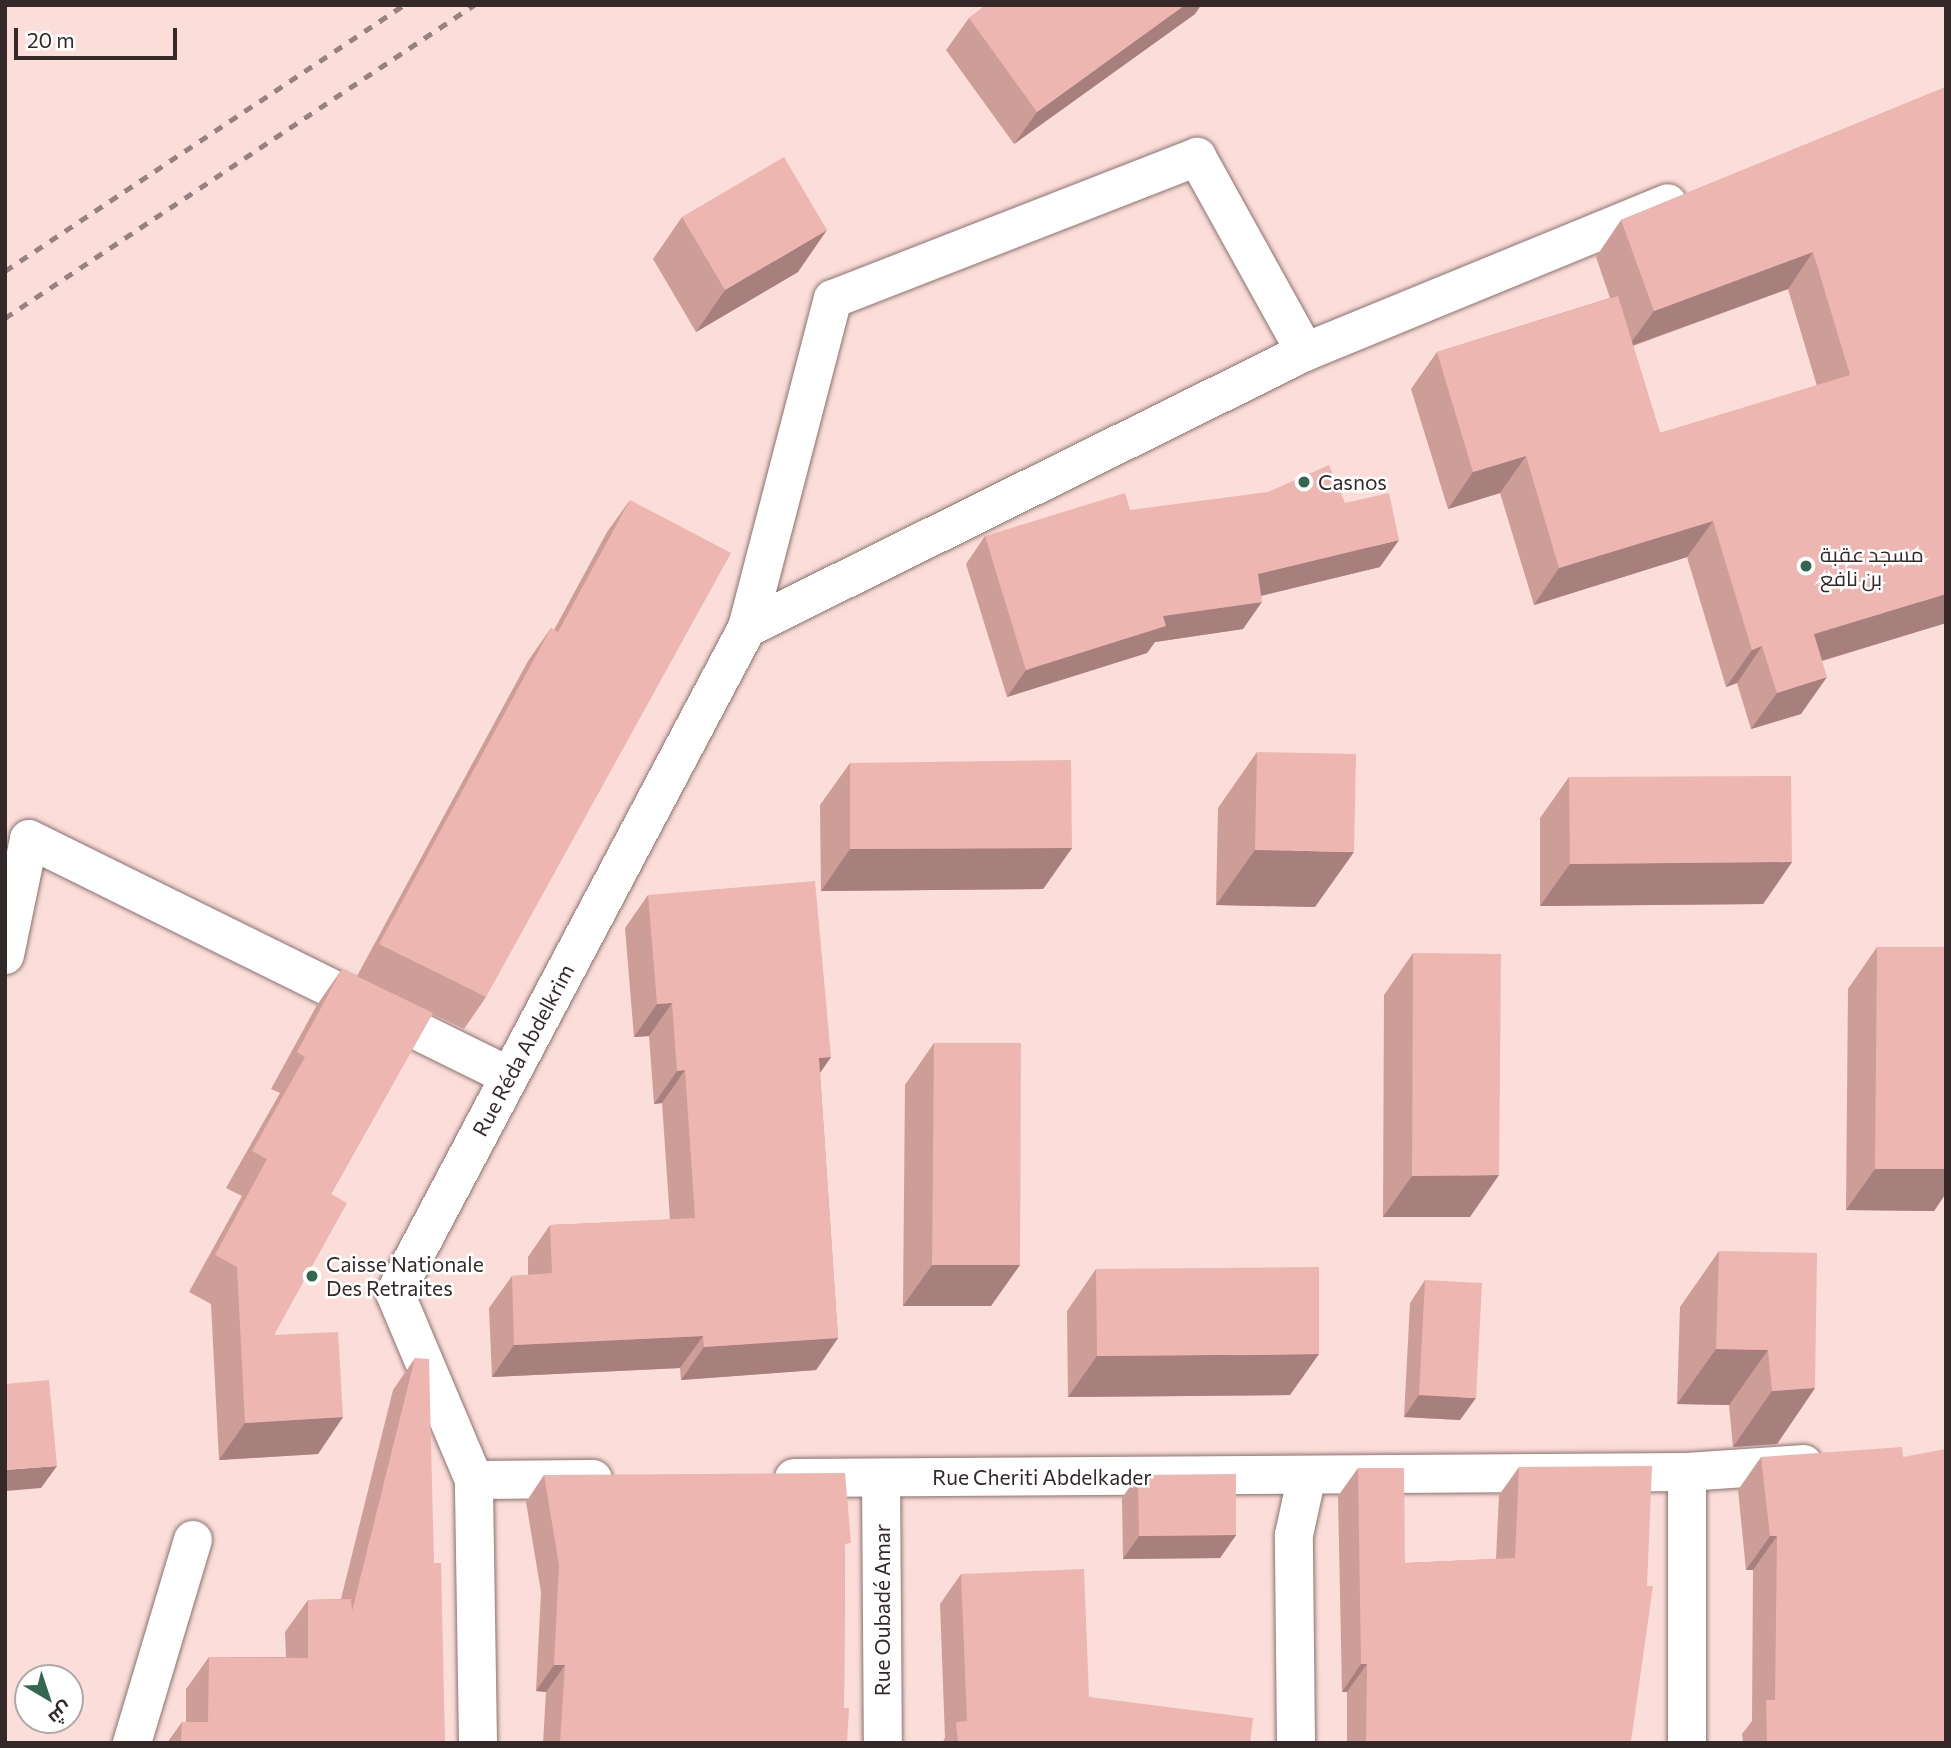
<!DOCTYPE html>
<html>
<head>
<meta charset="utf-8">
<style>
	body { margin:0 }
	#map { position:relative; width:1951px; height:1748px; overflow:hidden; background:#fbddd9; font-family:Commissioner,Cairo,sans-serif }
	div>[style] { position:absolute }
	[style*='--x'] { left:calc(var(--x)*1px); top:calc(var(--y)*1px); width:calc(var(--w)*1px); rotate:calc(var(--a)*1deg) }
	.roads { filter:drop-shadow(0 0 2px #8c726f) drop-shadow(0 0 2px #8c726f) }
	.minor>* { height:38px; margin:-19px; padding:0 19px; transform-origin:19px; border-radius:19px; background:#fff }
	.rail>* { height:5px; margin-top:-2.5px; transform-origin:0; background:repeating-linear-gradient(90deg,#968280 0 9px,transparent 0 18px) }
	.wall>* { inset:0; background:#cd9d98 }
	.shaded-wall>* { inset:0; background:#a77f7c }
	.building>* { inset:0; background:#eeb6b1 }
	.dots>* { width:19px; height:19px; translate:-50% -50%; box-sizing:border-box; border:4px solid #fff; border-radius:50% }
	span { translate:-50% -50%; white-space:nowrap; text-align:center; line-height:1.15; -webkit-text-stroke:5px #fff; paint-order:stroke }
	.poi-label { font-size:21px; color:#342928 }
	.left { translate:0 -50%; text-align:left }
	.street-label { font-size:21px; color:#342928 }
	.frame { position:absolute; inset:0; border:7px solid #342928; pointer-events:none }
	.north { position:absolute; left:14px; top:1664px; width:70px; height:70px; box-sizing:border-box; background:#fff; border:2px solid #aea9a9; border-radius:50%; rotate:141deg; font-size:19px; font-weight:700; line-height:28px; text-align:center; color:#342928 }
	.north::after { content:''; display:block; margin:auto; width:24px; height:32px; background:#31684f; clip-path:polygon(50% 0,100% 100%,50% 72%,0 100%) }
	.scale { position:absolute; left:14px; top:28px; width:163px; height:32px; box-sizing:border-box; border:4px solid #342928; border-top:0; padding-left:9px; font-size:21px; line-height:24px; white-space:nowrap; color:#342928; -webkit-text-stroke:5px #fff; paint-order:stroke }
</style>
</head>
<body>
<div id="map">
	<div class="roads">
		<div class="minor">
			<i style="--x:747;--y:628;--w:623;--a:-26.32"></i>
			<i style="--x:1305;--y:352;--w:392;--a:-22.3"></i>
			<i style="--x:5;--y:955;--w:118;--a:-78.3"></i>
			<i style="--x:29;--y:839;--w:535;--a:26.28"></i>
			<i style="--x:1687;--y:1472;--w:271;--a:90"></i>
			<i style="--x:794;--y:1478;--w:893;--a:-0.38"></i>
			<i style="--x:1687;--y:1472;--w:117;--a:-3.9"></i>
			<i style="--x:881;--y:1478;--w:265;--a:89.6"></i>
			<i style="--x:474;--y:1480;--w:119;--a:-0.5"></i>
			<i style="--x:132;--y:1743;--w:212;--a:-73.3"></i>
			<i style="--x:478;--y:1743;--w:263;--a:-90.9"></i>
			<i style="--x:474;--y:1480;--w:203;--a:-112.9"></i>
			<i style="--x:395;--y:1293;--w:752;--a:-62.11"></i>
			<i style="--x:747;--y:628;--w:340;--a:-75.4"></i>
			<i style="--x:833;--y:299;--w:391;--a:-21.3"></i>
			<i style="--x:1197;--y:157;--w:223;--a:61"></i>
			<i style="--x:1296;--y:1743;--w:208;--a:-90.6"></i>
			<i style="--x:1294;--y:1535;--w:61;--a:-77.8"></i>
		</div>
	</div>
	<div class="rail">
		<i style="--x:5;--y:271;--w:480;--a:-33.7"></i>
		<i style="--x:5;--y:318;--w:564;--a:-33.72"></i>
	</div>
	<div class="wall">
		<i style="clip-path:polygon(986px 5px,1201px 5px,1195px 14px,1014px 144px,946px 50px,969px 18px)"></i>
		<i style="clip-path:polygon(evenodd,1946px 87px,1946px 623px,1822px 661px,1801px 714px,1751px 729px,1737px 683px,1726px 687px,1687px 557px,1534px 605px,1500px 493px,1448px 509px,1411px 389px,1437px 352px,1610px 298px,1596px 257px,1621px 220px,1946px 87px,1788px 289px,1817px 386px,1660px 433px,1633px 346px,1788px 289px)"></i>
		<i style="clip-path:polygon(682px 217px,798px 272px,696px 332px,653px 259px)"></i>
		<i style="clip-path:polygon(630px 500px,486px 997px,464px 1029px,432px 1014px,331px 1194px,274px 1335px,343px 1417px,318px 1454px,219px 1460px,211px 1304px,189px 1292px,242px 1196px,226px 1188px,280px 1093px,271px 1089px,317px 1005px,342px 969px,357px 976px,528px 661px,551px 628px,554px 630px,607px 532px)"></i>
		<i style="clip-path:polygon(1345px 503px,1380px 567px,1261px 596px,1243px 629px,1155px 642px,1147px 653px,1007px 697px,966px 564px,985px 536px,1130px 510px)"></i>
		<i style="clip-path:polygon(1257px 752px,1315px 907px,1216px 905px,1218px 808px)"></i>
		<i style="clip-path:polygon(850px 763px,1072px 848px,1043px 889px,821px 891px,820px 805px)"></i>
		<i style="clip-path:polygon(1569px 777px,1792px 862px,1763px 904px,1540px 906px,1540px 818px)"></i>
		<i style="clip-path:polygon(648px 895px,831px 1057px,820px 1073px,838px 1338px,816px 1370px,681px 1380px,680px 1368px,492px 1377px,489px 1308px,512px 1276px,528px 1275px,528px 1257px,550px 1225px,670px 1220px,662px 1103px,654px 1104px,649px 1036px,634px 1037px,625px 928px)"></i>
		<i style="clip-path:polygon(1877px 947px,1946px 947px,1946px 1193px,1934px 1211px,1846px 1210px,1848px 989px)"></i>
		<i style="clip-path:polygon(1413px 953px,1470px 1217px,1383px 1217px,1384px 995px)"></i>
		<i style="clip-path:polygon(934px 1043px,991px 1306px,903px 1306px,905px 1085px)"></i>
		<i style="clip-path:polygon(1719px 1251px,1815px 1388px,1777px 1444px,1733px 1447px,1729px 1405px,1677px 1404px,1680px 1307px)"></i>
		<i style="clip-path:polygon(1096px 1269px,1290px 1395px,1068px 1397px,1067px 1311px)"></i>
		<i style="clip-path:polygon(1425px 1280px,1460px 1420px,1404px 1417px,1410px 1303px)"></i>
		<i style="clip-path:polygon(415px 1358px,434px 1563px,445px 1743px,167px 1743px,182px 1722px,186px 1722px,186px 1689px,209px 1657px,286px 1657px,285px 1632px,308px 1600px,341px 1599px,393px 1390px)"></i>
		<i style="clip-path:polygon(1761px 1457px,1946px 1743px,1743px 1743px,1742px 1734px,1752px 1721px,1753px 1570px,1746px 1570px,1738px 1490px)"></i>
		<i style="clip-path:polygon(1519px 1467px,1631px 1741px,1644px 1743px,1347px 1743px,1347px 1692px,1342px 1692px,1338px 1496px,1358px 1468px,1405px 1563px,1496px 1559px,1499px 1495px)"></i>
		<i style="clip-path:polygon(544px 1475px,845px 1551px,844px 1708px,847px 1743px,543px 1743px,546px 1692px,536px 1691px,541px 1592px,526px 1502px)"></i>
		<i style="clip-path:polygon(1138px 1475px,1236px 1535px,1220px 1558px,1123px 1559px,1122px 1498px)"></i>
		<i style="clip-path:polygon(961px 1574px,1089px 1697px,1250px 1743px,942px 1743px,945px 1738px,940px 1604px)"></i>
	</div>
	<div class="shaded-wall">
		<i style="clip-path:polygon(1185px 5px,1201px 5px,1195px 14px,1014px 144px,1037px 112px)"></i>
		<i style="clip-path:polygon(827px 230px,798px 272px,696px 332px,725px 290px)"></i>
		<i style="clip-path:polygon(1813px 252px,1788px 289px,1628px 347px,1654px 311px)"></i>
		<i style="clip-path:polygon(1526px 456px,1500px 493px,1448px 509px,1473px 472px)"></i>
		<i style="clip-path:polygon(1713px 521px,1687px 557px,1534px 605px,1559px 568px)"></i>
		<i style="clip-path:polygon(1399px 540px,1380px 567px,1239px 601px,1258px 574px)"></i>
		<i style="clip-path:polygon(1946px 594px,1946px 623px,1788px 671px,1814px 634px)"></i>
		<i style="clip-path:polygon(1262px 602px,1243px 629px,1155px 642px,1147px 653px,1007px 697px,1026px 670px,1163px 616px)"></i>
		<i style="clip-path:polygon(1762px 646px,1737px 683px,1726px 687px,1752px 650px)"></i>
		<i style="clip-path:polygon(1827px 677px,1801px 714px,1751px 729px,1777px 693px)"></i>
		<i style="clip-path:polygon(1072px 848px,1043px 889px,821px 891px,850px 849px)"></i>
		<i style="clip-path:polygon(1255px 850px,1354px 852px,1315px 907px,1216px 905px)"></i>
		<i style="clip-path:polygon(1792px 862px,1763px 904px,1540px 906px,1570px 864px)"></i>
		<i style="clip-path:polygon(672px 1003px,649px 1036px,634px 1037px,657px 1004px)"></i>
		<i style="clip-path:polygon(831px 1057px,808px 1090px,819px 1058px)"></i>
		<i style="clip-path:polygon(685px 1070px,662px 1103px,654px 1104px,677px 1071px)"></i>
		<i style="clip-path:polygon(1875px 1169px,1946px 1169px,1946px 1193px,1934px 1211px,1846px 1210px)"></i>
		<i style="clip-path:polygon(1499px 1175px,1470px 1217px,1383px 1217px,1412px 1176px)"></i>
		<i style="clip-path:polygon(932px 1265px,1020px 1265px,991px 1306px,903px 1306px)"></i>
		<i style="clip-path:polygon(703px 1336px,680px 1368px,492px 1377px,514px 1345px)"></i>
		<i style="clip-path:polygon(838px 1338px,816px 1370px,681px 1380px,704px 1347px)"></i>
		<i style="clip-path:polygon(1716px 1349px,1768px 1350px,1729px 1405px,1677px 1404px)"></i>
		<i style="clip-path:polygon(1319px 1354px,1290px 1395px,1068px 1397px,1097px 1356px)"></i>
		<i style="clip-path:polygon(1815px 1388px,1777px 1444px,1733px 1447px,1772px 1391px)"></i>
		<i style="clip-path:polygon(1419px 1395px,1476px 1398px,1460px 1420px,1404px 1417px)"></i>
		<i style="clip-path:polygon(343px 1417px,318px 1454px,219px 1460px,245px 1423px)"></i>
		<i style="clip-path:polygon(57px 1466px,41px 1488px,5px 1491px,5px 1470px)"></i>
		<i style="clip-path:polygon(1236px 1535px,1220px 1558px,1123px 1559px,1139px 1536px)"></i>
		<i style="clip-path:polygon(1770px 1536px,1777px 1536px,1753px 1570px,1746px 1570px)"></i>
		<i style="clip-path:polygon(1361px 1664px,1367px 1664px,1347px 1692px,1342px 1692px)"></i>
		<i style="clip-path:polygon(554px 1665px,565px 1665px,546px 1692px,536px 1691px)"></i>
	</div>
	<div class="building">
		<i style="clip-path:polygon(986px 5px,1185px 5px,1037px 112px,969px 18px)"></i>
		<i style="clip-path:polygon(1946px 87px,1946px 594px,1814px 634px,1827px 677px,1777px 693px,1762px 646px,1752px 650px,1713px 521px,1559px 568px,1526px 456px,1473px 472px,1437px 352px,1618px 296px,1660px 433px,1850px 375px,1813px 252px,1654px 311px,1621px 220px)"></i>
		<i style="clip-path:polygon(784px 157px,827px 230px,725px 290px,682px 217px)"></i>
		<i style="clip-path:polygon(1329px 465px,1345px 503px,1389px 493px,1399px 540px,1258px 574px,1262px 602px,1163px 616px,1166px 626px,1026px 670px,985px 536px,1125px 493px,1130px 510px,1268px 492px)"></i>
		<i style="clip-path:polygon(630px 500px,731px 553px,486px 997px,379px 944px,551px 628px,558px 632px)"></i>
		<i style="clip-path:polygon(1257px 752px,1356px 754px,1354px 852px,1255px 850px)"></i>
		<i style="clip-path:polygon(1071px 760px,1072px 848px,850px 849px,850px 763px)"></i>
		<i style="clip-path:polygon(1791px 776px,1792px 862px,1570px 864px,1569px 777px)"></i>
		<i style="clip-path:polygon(815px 881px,831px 1057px,819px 1058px,838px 1338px,704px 1347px,703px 1336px,514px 1345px,512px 1276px,552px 1273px,550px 1225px,695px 1218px,685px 1070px,677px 1071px,672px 1003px,657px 1004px,648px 895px)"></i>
		<i style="clip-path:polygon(1877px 947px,1946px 947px,1946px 1169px,1875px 1169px)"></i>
		<i style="clip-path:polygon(1413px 953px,1501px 954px,1499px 1175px,1412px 1176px)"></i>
		<i style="clip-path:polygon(342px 969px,433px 1013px,331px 1194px,347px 1203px,274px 1335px,338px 1332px,343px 1417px,245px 1423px,237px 1267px,215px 1255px,267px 1159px,252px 1151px,305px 1057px,297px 1052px)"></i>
		<i style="clip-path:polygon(934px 1043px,1021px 1043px,1020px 1265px,932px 1265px)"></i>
		<i style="clip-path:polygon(1719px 1251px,1817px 1253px,1815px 1388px,1772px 1391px,1768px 1350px,1716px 1349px)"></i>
		<i style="clip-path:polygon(1319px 1267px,1319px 1354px,1097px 1356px,1096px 1269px)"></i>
		<i style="clip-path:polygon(1425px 1280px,1482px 1283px,1476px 1398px,1419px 1395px)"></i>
		<i style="clip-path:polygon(415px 1358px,429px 1359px,434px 1563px,441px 1563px,445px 1743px,181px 1743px,182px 1722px,208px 1722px,209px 1657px,308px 1658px,308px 1600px,351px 1599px,352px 1611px)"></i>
		<i style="clip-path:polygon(49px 1380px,57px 1466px,5px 1470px,5px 1384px)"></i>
		<i style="clip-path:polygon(1902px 1447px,1903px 1457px,1946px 1449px,1946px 1743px,1767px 1743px,1766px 1700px,1775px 1700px,1777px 1536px,1770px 1536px,1761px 1457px)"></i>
		<i style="clip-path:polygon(1652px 1466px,1647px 1586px,1653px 1586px,1631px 1741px,1644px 1741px,1644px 1743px,1366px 1743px,1367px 1664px,1361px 1664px,1358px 1468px,1404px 1468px,1405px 1563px,1515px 1558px,1519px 1467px)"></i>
		<i style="clip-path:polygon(845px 1473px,851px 1543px,845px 1544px,844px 1708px,849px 1708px,847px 1743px,560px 1743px,565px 1665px,554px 1665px,559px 1565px,544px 1475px)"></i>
		<i style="clip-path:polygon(1236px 1474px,1236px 1535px,1139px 1536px,1138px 1475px)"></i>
		<i style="clip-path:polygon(1084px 1569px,1089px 1697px,1253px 1718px,1250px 1743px,958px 1743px,956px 1722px,967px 1721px,961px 1574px)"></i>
	</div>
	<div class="dots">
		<i style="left:1304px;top:482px;background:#31684f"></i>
		<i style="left:1806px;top:566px;background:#31684f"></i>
		<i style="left:312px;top:1276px;background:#31684f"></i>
	</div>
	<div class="poi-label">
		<span class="left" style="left:1318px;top:482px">Casnos</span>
		<span class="left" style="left:1820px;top:566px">مسجد عقبة<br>بن نافع</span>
		<span class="left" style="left:326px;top:1276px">Caisse Nationale<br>Des Retraites</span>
	</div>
	<div class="street-label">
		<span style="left:523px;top:1050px;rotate:-62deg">Rue Réda Abdelkrim</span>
		<span style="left:1042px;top:1477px">Rue Cheriti Abdelkader</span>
		<span style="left:882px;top:1610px;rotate:-90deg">Rue Oubadé Amar</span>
	</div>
	<div class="frame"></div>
	<div class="north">ش</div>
	<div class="scale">20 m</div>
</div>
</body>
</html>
